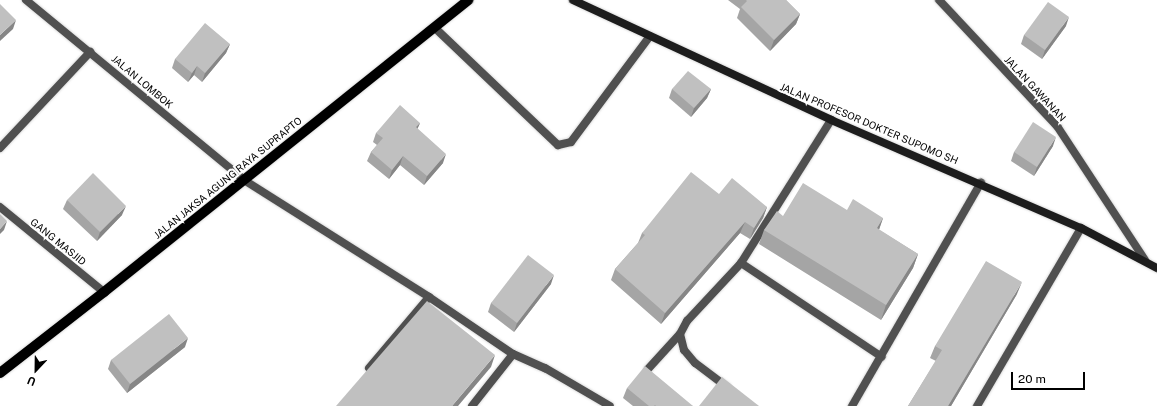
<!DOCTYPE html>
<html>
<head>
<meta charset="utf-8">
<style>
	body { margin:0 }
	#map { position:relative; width:1157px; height:406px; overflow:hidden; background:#fff; font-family:"Public Sans",sans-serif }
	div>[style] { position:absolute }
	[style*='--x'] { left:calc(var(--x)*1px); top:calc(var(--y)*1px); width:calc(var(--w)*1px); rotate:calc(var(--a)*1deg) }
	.roads { filter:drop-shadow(0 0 1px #dbdbdb) drop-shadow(0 0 1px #dbdbdb) }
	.lane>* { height:8px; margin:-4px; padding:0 4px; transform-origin:4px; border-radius:4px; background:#505050 }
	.street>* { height:8px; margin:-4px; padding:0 4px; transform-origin:4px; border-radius:4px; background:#505050 }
	.secondary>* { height:8px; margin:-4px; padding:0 4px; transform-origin:4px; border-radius:4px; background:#1d1d1d }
	.primary>* { height:10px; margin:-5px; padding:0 5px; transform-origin:5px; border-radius:5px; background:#000 }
	.wall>* { inset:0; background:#a5a5a5 }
	.shaded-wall>* { inset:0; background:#868686 }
	.building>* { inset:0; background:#c0c0c0 }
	span { translate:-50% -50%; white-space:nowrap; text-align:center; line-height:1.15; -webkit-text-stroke:4px #fff; paint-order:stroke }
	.street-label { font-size:10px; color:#000 }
	.north { position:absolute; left:16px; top:350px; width:40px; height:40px; -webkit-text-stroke:3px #fff; paint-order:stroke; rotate:202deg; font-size:11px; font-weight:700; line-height:16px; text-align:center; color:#000 }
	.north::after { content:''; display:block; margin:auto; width:14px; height:18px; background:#000; clip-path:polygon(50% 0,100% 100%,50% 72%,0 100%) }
	.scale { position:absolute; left:1011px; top:372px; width:74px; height:18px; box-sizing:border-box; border:2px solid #000; border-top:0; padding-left:5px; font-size:12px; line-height:14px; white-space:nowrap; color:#000; -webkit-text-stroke:3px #fff; paint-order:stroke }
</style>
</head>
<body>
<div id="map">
	<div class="roads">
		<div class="lane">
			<i style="--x:435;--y:28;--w:170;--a:43.6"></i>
			<i style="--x:558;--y:145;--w:13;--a:-13"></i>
			<i style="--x:571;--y:142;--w:132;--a:-53.3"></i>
			<i style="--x:741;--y:263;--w:169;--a:33.7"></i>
			<i style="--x:648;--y:369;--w:47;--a:-47.6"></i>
			<i style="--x:727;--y:387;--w:40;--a:-143"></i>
			<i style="--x:695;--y:363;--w:17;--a:-130"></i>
			<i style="--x:684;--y:350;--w:16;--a:-104"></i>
			<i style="--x:680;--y:334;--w:15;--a:-62"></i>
			<i style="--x:687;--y:321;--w:79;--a:-47"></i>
			<i style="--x:741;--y:263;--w:169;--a:-57.8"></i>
			<i style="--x:852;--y:406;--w:258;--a:-60"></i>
		</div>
		<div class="street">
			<i style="--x:26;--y:0;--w:283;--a:39.5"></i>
			<i style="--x:244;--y:180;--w:219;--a:32.3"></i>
			<i style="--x:429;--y:297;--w:102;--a:34.2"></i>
			<i style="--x:513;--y:354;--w:35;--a:24"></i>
			<i style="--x:545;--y:368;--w:75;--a:30.3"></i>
			<i style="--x:939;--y:0;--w:173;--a:46.9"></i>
			<i style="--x:1057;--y:126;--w:160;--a:56.7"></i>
			<i style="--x:0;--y:148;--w:132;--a:-46.8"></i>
			<i style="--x:0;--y:207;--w:134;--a:39.3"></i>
			<i style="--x:369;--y:368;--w:93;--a:-49.8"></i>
			<i style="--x:472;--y:406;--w:66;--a:-51.7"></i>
			<i style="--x:977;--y:406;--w:206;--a:-59.7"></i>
		</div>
		<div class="secondary">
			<i style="--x:573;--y:0;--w:285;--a:24.9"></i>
			<i style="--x:831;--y:120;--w:272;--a:23.4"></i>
			<i style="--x:1081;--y:228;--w:86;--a:27.8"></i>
		</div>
		<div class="primary">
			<i style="--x:0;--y:373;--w:132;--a:-37.9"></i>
			<i style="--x:104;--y:292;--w:467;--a:-38.7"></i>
		</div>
	</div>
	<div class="wall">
		<i style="clip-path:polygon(728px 0,786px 0,800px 14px,796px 24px,770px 51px,737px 18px,740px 9px)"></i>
		<i style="clip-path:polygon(1066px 26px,1042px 59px,1021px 44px,1024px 35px)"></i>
		<i style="clip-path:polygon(230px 44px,226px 53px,202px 82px,194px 75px,188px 82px,172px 68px,175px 59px)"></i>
		<i style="clip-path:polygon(672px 89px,711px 89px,707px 98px,691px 117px,669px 98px)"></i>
		<i style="clip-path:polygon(420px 123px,417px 129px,443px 163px,424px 185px,400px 165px,389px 179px,367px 161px,371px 152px,377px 145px,373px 142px,376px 133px)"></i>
		<i style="clip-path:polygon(1053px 146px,1034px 176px,1011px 161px,1014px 152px)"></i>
		<i style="clip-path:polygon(719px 194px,767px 207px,763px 218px,750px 239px,740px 233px,661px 324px,611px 280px,615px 269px,638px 243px,642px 233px)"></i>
		<i style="clip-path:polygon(67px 200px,122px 215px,97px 241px,63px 209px)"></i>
		<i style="clip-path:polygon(783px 216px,883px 218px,879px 230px,918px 254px,913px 268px,881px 320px,759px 244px,764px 230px)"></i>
		<i style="clip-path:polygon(551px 284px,514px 332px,488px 312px,491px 303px)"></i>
		<i style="clip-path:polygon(1017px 294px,951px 406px,908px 406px,936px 361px,930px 358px,935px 346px)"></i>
		<i style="clip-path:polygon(185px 347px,127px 393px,108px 369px,111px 360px)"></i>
		<i style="clip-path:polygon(627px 388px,693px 406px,633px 406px,623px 398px)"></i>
	</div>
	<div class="shaded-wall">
		<i style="clip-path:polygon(800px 14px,796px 24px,770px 51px,774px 40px)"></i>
		<i style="clip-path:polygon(1069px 17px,1066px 26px,1042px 59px,1045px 50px)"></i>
		<i style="clip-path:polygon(16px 20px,13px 29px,0 41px,0 35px)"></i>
		<i style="clip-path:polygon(230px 44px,226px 53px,202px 82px,205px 73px)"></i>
		<i style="clip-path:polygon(197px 66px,194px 75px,188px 82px,192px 73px)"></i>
		<i style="clip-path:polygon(711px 89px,707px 98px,691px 117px,694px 108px)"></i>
		<i style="clip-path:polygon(420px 123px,416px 132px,416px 127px)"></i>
		<i style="clip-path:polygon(1056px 137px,1053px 146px,1034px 176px,1037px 167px)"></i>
		<i style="clip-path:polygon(446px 154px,443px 163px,424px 185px,427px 176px)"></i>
		<i style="clip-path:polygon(403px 156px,400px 165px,389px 179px,392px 170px)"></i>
		<i style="clip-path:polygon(126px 206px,122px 215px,97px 241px,100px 232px)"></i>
		<i style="clip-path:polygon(767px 207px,763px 218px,750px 239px,754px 228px)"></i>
		<i style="clip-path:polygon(883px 218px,878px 232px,877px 228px)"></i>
		<i style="clip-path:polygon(7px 221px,4px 230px,0 234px,0 229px)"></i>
		<i style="clip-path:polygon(745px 222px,740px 233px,661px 324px,665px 313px)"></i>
		<i style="clip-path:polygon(918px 254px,913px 268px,881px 320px,886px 305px)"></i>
		<i style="clip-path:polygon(554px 275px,551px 284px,514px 332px,517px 323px)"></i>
		<i style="clip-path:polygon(1022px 282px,1017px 294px,951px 406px,948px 406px)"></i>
		<i style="clip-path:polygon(188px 338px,185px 347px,127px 393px,130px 384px)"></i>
		<i style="clip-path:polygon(495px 355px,491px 367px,458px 406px,452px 406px)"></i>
	</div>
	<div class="building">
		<i style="clip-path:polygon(746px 0,786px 0,800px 14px,774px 40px,741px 7px,747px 1px)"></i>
		<i style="clip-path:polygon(1048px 2px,1069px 17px,1045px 50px,1024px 35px)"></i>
		<i style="clip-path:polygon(0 4px,16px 20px,0 35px)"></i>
		<i style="clip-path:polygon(205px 23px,230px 44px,205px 73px,197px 66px,192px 73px,175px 59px)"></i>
		<i style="clip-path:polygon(688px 71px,711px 89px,694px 108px,672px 89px)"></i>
		<i style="clip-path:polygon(400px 105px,420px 123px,416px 127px,446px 154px,427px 176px,403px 156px,392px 170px,371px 152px,383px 138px,376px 133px)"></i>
		<i style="clip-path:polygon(1033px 122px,1056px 137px,1037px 167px,1014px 152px)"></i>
		<i style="clip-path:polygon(691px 172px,719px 194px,732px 178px,767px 207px,754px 228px,745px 222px,665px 313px,615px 269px,645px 235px,642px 233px)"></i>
		<i style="clip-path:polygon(93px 173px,126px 206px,100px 232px,67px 200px)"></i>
		<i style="clip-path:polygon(803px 183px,847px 210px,853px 199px,883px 218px,877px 228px,918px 254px,886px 305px,764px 230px,777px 211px,783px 216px)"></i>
		<i style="clip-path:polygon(0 214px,7px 221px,0 229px)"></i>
		<i style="clip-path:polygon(528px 255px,554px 275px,517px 323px,491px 303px)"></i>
		<i style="clip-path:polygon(986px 261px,1022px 282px,948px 406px,908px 406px,942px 350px,935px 346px)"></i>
		<i style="clip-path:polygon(427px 301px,495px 355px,452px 406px,336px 406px)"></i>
		<i style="clip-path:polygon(169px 314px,188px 338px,130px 384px,111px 360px)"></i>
		<i style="clip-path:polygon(645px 366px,693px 406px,656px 406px,655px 405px,654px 406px,649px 406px,627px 388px)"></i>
		<i style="clip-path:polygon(722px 377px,759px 406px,699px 406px)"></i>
	</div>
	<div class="street-label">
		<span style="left:142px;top:82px;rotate:40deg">JALAN LOMBOK</span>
		<span style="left:1035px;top:89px;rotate:47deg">JALAN GAWANAN</span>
		<span style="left:869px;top:124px;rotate:23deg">JALAN PROFESOR DOKTER SUPOMO SH</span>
		<span style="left:228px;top:178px;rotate:-39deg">JALAN JAKSA AGUNG RAYA SUPRAPTO</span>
		<span style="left:58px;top:242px;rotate:39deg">GANG MASJID</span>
	</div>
	<div class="north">U</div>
	<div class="scale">20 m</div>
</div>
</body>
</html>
